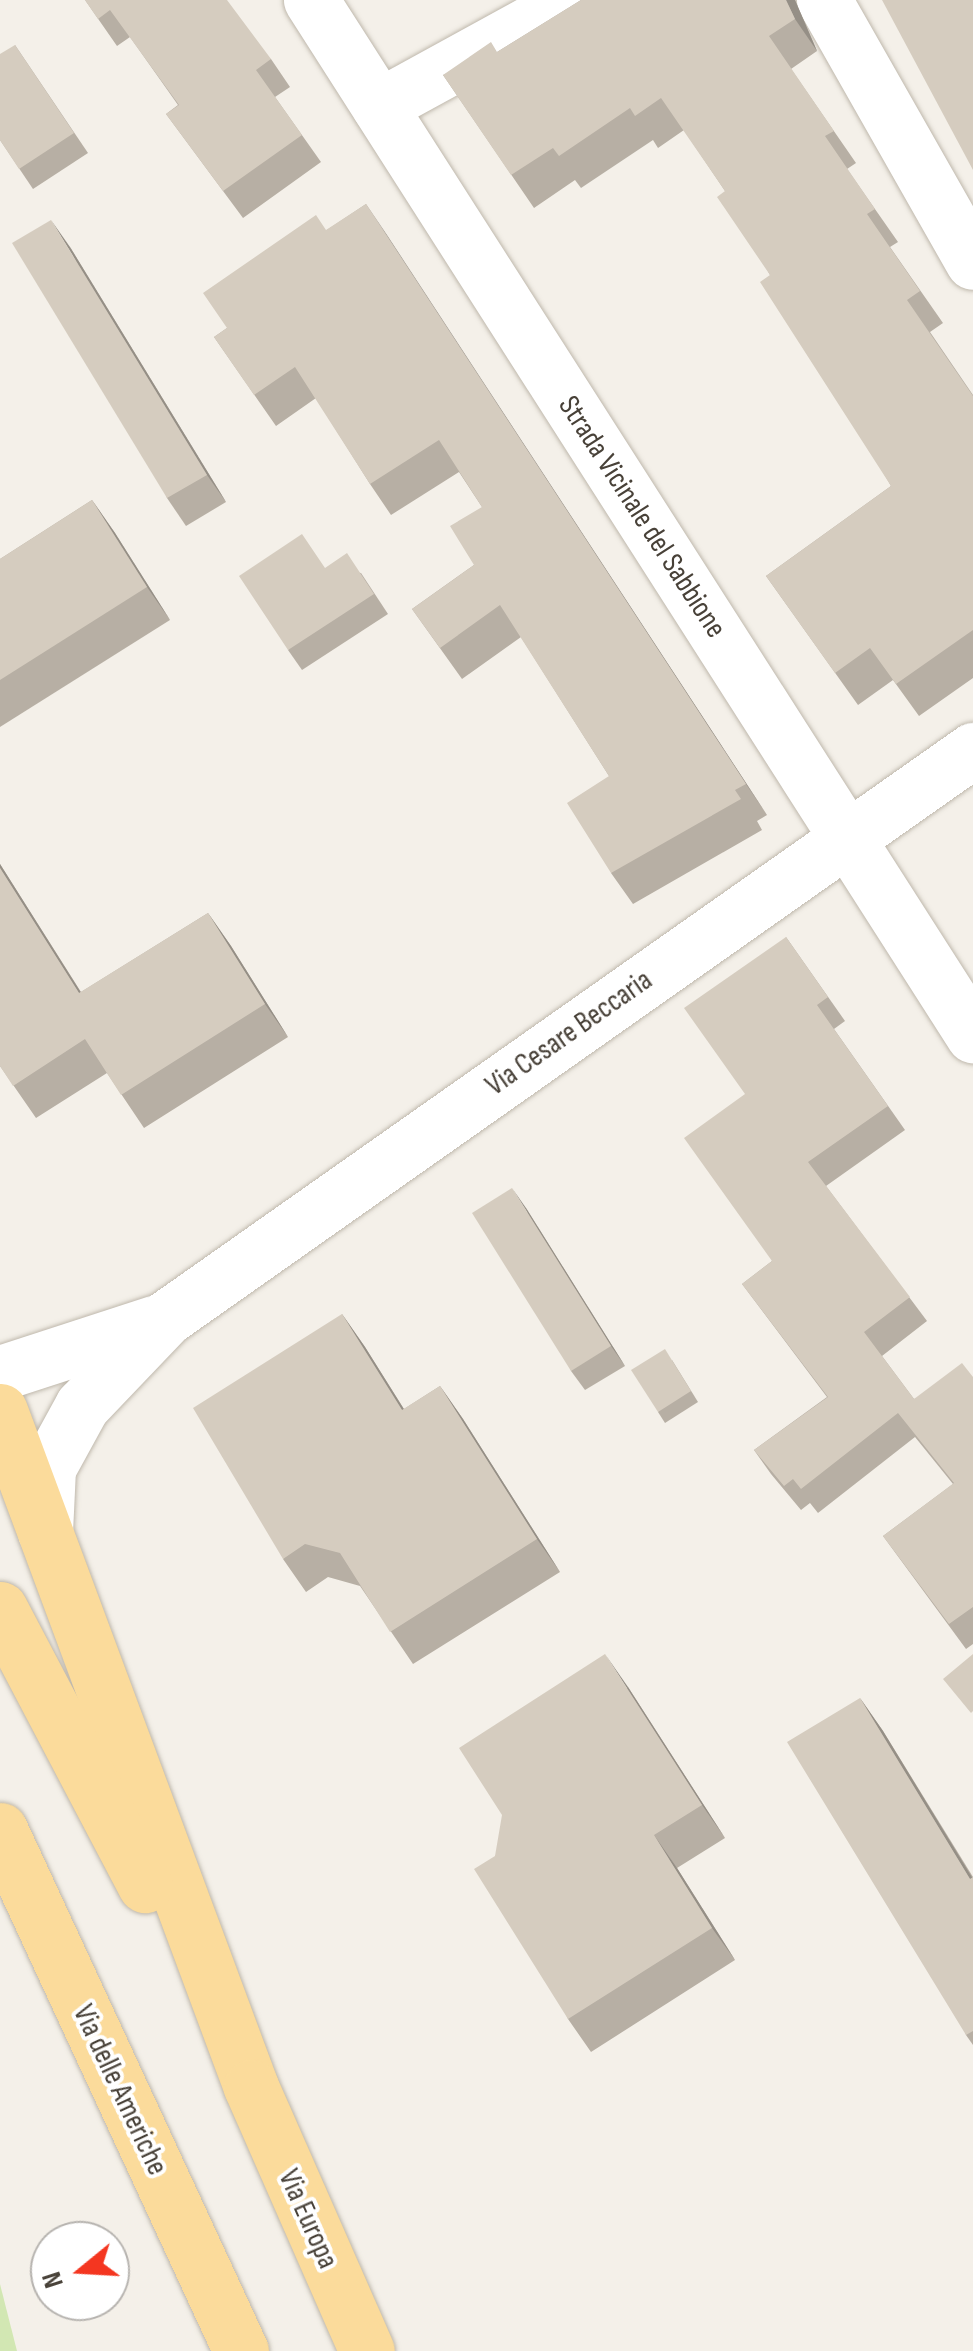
<!DOCTYPE html>
<html>
<head>
<meta charset="utf-8">
<style>
	body { margin:0 }
	#map { position:relative; width:973px; height:2351px; overflow:hidden; background:#f4f0e9; font-family:"Sofia Sans Condensed",sans-serif }
	div>[style] { position:absolute }
	[style*='--x'] { left:calc(var(--x)*1px); top:calc(var(--y)*1px); width:calc(var(--w)*1px); rotate:calc(var(--a)*1deg) }
	.green>* { inset:0; background:#d2e7b3 }
	.roads { filter:drop-shadow(0 0 2px #bfb8ac) drop-shadow(0 0 2px #bfb8ac) }
	.minor>* { height:55px; margin:-27.5px; padding:0 27.5px; transform-origin:27.5px; border-radius:27.5px; background:#fff }
	.major>* { height:55px; margin:-27.5px; padding:0 27.5px; transform-origin:27.5px; border-radius:27.5px; background:#fbdb9b }
	.wall>* { inset:0; background:#b7afa4 }
	.shaded-wall>* { inset:0; background:#958f86 }
	.building>* { inset:0; background:#d5ccbf }
	span { translate:-50% -50%; white-space:nowrap; text-align:center; line-height:1.15; -webkit-text-stroke:8px #fff; paint-order:stroke }
	.street-label { font-size:30px; color:#484138 }
	.north { position:absolute; left:30px; top:2221px; width:100px; height:100px; box-sizing:border-box; background:#fff; border:2px solid #b6b3af; border-radius:50%; rotate:252deg; font-size:28px; font-weight:700; line-height:40px; text-align:center; color:#484138 }
	.north::after { content:''; display:block; margin:auto; width:35px; height:45px; background:#f43620; clip-path:polygon(50% 0,100% 100%,50% 72%,0 100%) }
</style>
</head>
<body>
<div id="map">
	<div class="green">
		<i style="clip-path:polygon(0 2284px,17px 2351px,0 2351px)"></i>
	</div>
	<div class="roads">
		<div class="minor">
			<i style="--x:311;--y:0;--w:1229;--a:57.4"></i>
			<i style="--x:824;--y:0;--w:301;--a:60.4"></i>
			<i style="--x:379;--y:106;--w:221;--a:-28.7"></i>
			<i style="--x:0;--y:1373;--w:162;--a:-18"></i>
			<i style="--x:45;--y:1532;--w:64;--a:-87.3"></i>
			<i style="--x:48;--y:1468;--w:71;--a:-61.3"></i>
			<i style="--x:82;--y:1406;--w:122;--a:-46.3"></i>
			<i style="--x:166;--y:1318;--w:987;--a:-35.14"></i>
		</div>
		<div class="major">
			<i style="--x:0;--y:1411;--w:721;--a:69.63"></i>
			<i style="--x:251;--y:2087;--w:288;--a:66.3"></i>
			<i style="--x:0;--y:1609;--w:312;--a:62.3"></i>
			<i style="--x:0;--y:1830;--w:574;--a:65.18"></i>
		</div>
	</div>
	<div class="wall">
		<i style="clip-path:polygon(85px 0,271px 59px,290px 87px,275px 97px,321px 162px,243px 218px,166px 114px,178px 105px,130px 37px,117px 46px)"></i>
		<i style="clip-path:polygon(581px 0,795px 0,817px 51px,791px 69px,856px 163px,847px 169px,898px 242px,890px 247px,943px 323px,930px 332px,973px 395px,973px 678px,919px 716px,893px 680px,858px 705px,766px 576px,891px 486px,770px 275px,725px 191px,684px 130px,658px 148px,653px 140px,581px 188px,575px 180px,534px 208px,443px 75px,497px 52px)"></i>
		<i style="clip-path:polygon(15px 45px,88px 153px,33px 189px,0 140px)"></i>
		<i style="clip-path:polygon(366px 204px,767px 815px,757px 821px,762px 830px,633px 904px,611px 873px,609px 776px,521px 637px,462px 679px,412px 609px,474px 565px,482px 507px,459px 472px,391px 515px,370px 484px,316px 398px,276px 426px,214px 337px,227px 328px,327px 230px)"></i>
		<i style="clip-path:polygon(70px 247px,226px 502px,186px 526px,167px 498px)"></i>
		<i style="clip-path:polygon(92px 500px,115px 533px,170px 620px,0 727px,0 559px)"></i>
		<i style="clip-path:polygon(325px 568px,361px 573px,388px 614px,302px 670px,288px 650px)"></i>
		<i style="clip-path:polygon(0 864px,81px 992px,208px 913px,231px 946px,288px 1037px,144px 1128px,107px 1073px,36px 1118px,0 1066px)"></i>
		<i style="clip-path:polygon(786px 937px,845px 1021px,834px 1029px,905px 1130px,826px 1186px,927px 1321px,882px 1356px,914px 1399px,973px 1377px,973px 1644px,966px 1649px,883px 1536px,953px 1484px,915px 1437px,818px 1513px,810px 1503px,801px 1510px,771px 1474px,754px 1450px,827px 1397px,742px 1284px,772px 1261px,745px 1094px)"></i>
		<i style="clip-path:polygon(526px 1208px,625px 1366px,585px 1390px,571px 1371px)"></i>
		<i style="clip-path:polygon(342px 1314px,365px 1347px,404px 1409px,440px 1386px,463px 1419px,560px 1572px,413px 1664px,360px 1586px,328px 1577px,306px 1592px,283px 1559px)"></i>
		<i style="clip-path:polygon(672px 1360px,698px 1402px,665px 1423px,658px 1412px)"></i>
		<i style="clip-path:polygon(628px 1687px,725px 1838px,677px 1868px,735px 1960px,591px 2052px,568px 2019px,495px 1856px)"></i>
		<i style="clip-path:polygon(860px 1698px,883px 1731px,973px 1877px,973px 2045px,966px 2035px)"></i>
	</div>
	<div class="shaded-wall">
		<i style="clip-path:polygon(786px 0,795px 0,817px 51px,795px 19px)"></i>
		<i style="clip-path:polygon(366px 204px,387px 235px,767px 815px,746px 784px)"></i>
		<i style="clip-path:polygon(51px 220px,70px 247px,226px 502px,207px 475px)"></i>
		<i style="clip-path:polygon(92px 500px,115px 533px,170px 620px,147px 587px)"></i>
		<i style="clip-path:polygon(0 864px,102px 1026px,79px 993px,0 868px)"></i>
		<i style="clip-path:polygon(208px 913px,231px 946px,288px 1037px,265px 1004px)"></i>
		<i style="clip-path:polygon(512px 1188px,526px 1208px,625px 1366px,611px 1346px)"></i>
		<i style="clip-path:polygon(342px 1314px,365px 1347px,425px 1443px,402px 1410px)"></i>
		<i style="clip-path:polygon(440px 1386px,463px 1419px,560px 1572px,537px 1539px)"></i>
		<i style="clip-path:polygon(605px 1654px,628px 1687px,725px 1838px,702px 1805px)"></i>
		<i style="clip-path:polygon(860px 1698px,883px 1731px,973px 1879px,973px 1884px)"></i>
		<i style="clip-path:polygon(654px 1835px,677px 1868px,735px 1960px,712px 1928px)"></i>
	</div>
	<div class="building">
		<i style="clip-path:polygon(85px 0,227px 0,271px 59px,256px 70px,302px 135px,223px 191px,166px 114px,179px 105px,110px 10px,98px 19px)"></i>
		<i style="clip-path:polygon(581px 0,786px 0,795px 19px,769px 36px,834px 131px,825px 136px,875px 209px,867px 214px,920px 291px,907px 300px,973px 396px,973px 630px,896px 684px,870px 648px,835px 673px,766px 576px,891px 486px,760px 282px,770px 275px,717px 197px,725px 191px,661px 98px,635px 116px,630px 108px,559px 156px,553px 148px,511px 175px,443px 75px,491px 42px,497px 52px)"></i>
		<i style="clip-path:polygon(882px 0,973px 0,973px 170px)"></i>
		<i style="clip-path:polygon(15px 45px,74px 133px,19px 169px,0 140px,0 54px)"></i>
		<i style="clip-path:polygon(366px 204px,746px 784px,735px 790px,741px 799px,611px 873px,567px 803px,609px 776px,500px 605px,440px 648px,412px 609px,474px 565px,450px 526px,482px 507px,439px 440px,370px 484px,295px 367px,254px 395px,214px 337px,227px 328px,203px 293px,316px 215px,326px 230px)"></i>
		<i style="clip-path:polygon(51px 220px,207px 475px,167px 498px,12px 243px)"></i>
		<i style="clip-path:polygon(92px 500px,147px 587px,0 680px,0 559px)"></i>
		<i style="clip-path:polygon(302px 534px,325px 568px,347px 553px,374px 594px,288px 650px,239px 576px)"></i>
		<i style="clip-path:polygon(0 868px,79px 993px,208px 913px,265px 1004px,121px 1095px,85px 1039px,13px 1086px,0 1066px)"></i>
		<i style="clip-path:polygon(786px 937px,828px 997px,817px 1005px,888px 1106px,808px 1162px,910px 1297px,864px 1332px,914px 1399px,962px 1363px,973px 1377px,973px 1607px,949px 1624px,883px 1536px,954px 1483px,898px 1413px,801px 1489px,793px 1479px,784px 1486px,754px 1450px,828px 1397px,742px 1284px,772px 1261px,684px 1138px,745px 1094px,684px 1008px)"></i>
		<i style="clip-path:polygon(512px 1188px,611px 1346px,571px 1371px,472px 1213px)"></i>
		<i style="clip-path:polygon(342px 1314px,402px 1410px,440px 1386px,537px 1539px,390px 1632px,340px 1553px,305px 1544px,283px 1559px,193px 1408px)"></i>
		<i style="clip-path:polygon(665px 1349px,691px 1391px,658px 1412px,631px 1370px)"></i>
		<i style="clip-path:polygon(605px 1654px,702px 1805px,654px 1835px,712px 1928px,568px 2019px,474px 1869px,495px 1856px,502px 1815px,459px 1748px)"></i>
		<i style="clip-path:polygon(973px 1654px,973px 1711px,971px 1713px,943px 1679px)"></i>
		<i style="clip-path:polygon(860px 1698px,970px 1879px,973px 1877px,973px 2031px,966px 2035px,787px 1742px)"></i>
	</div>
	<div class="street-label">
		<span style="left:642px;top:517px;rotate:57deg">Strada Vicinale del Sabbione</span>
		<span style="left:569px;top:1033px;rotate:-35deg">Via Cesare Beccaria</span>
		<span style="left:120px;top:2090px;rotate:65deg">Via delle Americhe</span>
		<span style="left:308px;top:2219px;rotate:66deg">Via Europa</span>
	</div>
	<div class="north">N</div>
</div>
</body>
</html>
